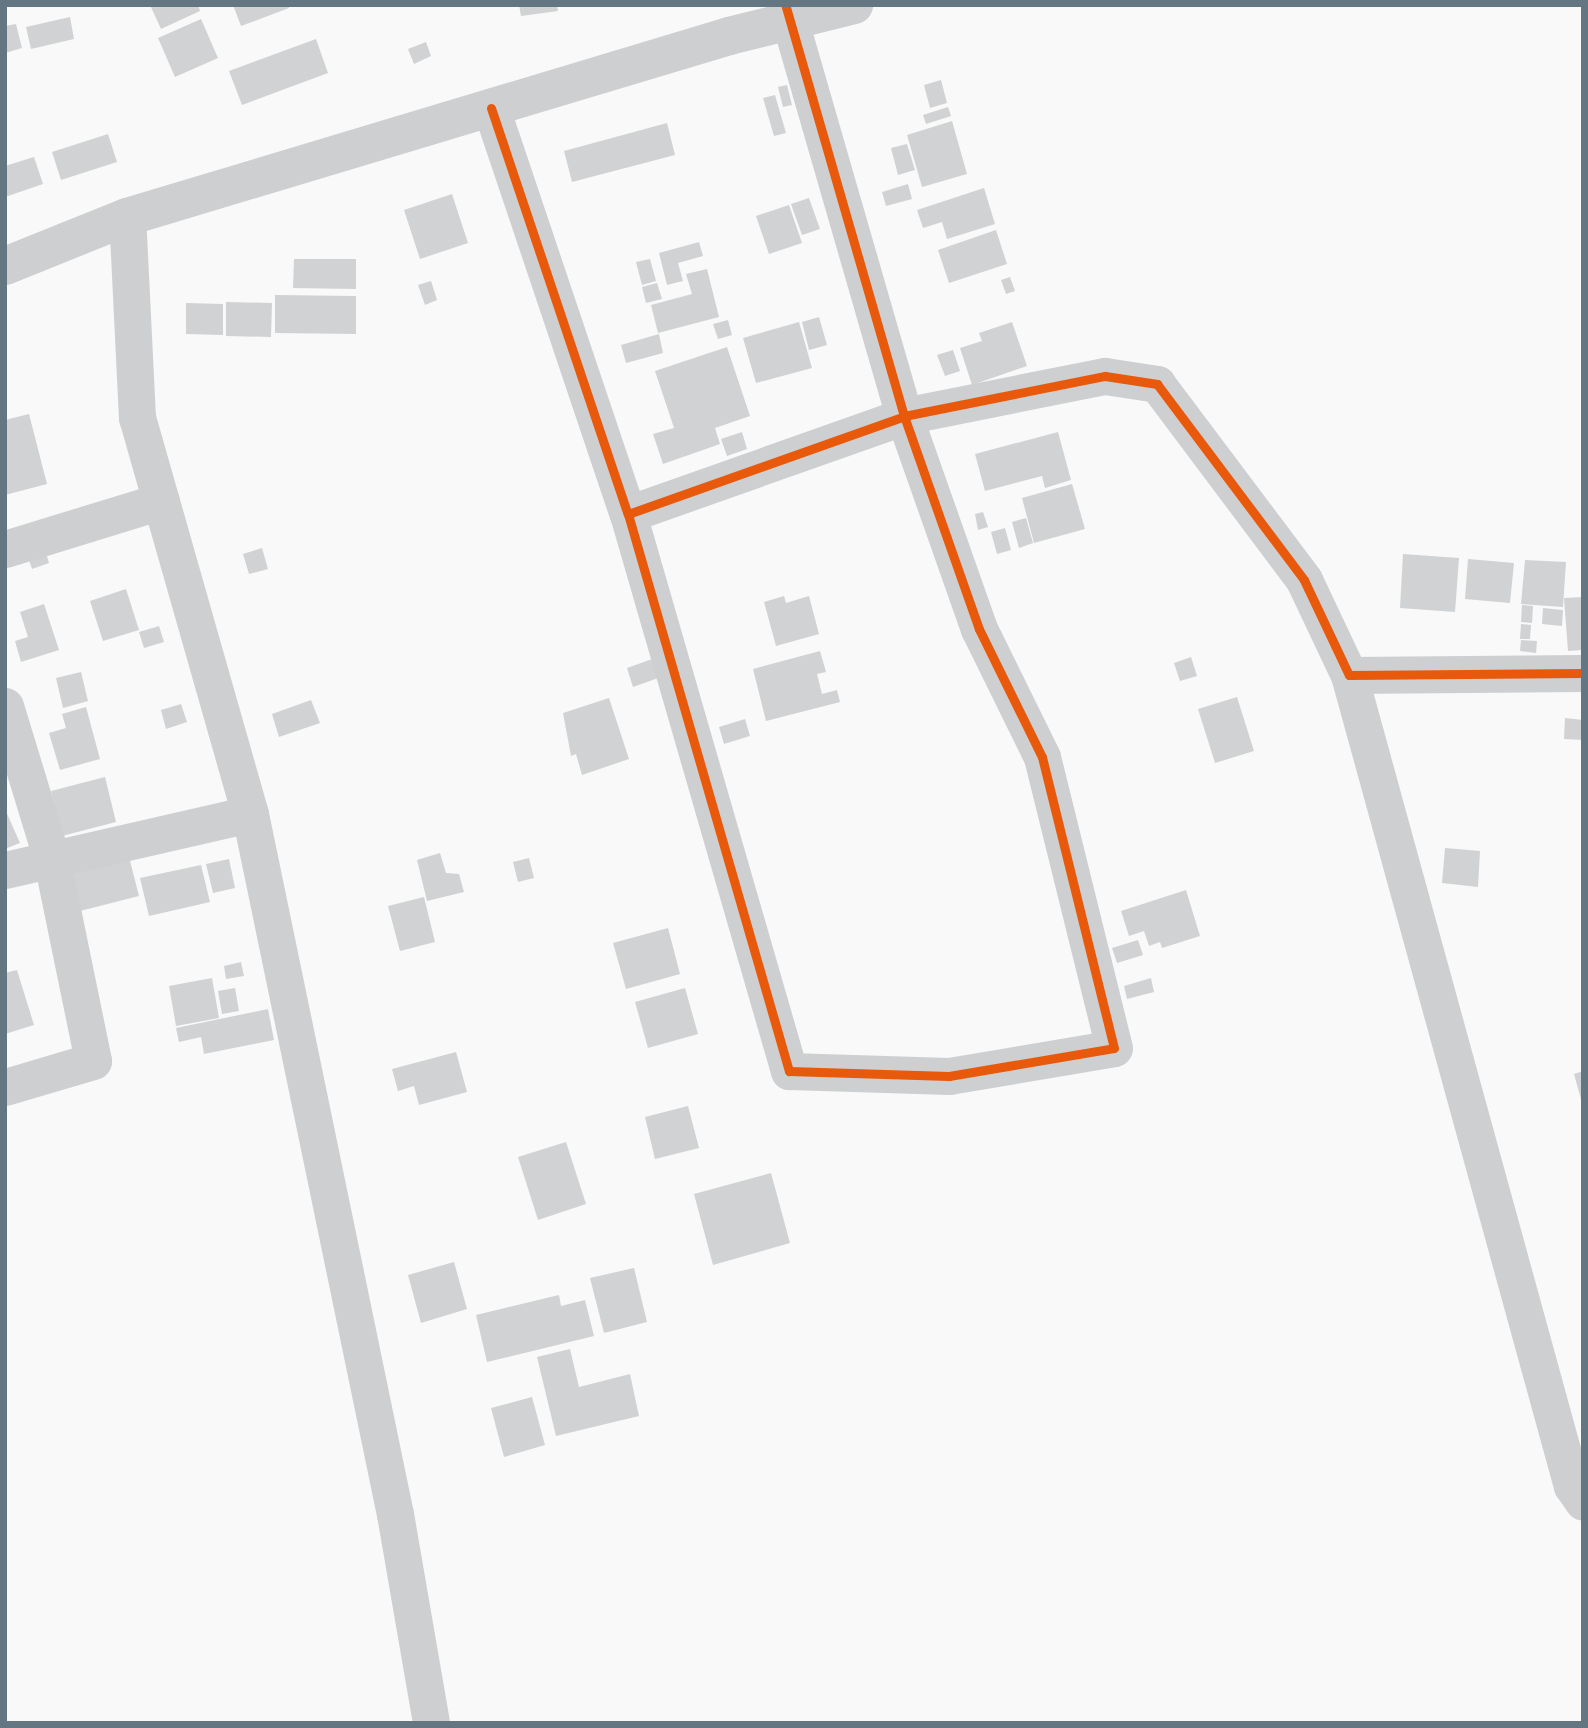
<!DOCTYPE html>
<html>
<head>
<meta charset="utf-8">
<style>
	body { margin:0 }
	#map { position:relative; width:1588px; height:1728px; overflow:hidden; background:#f9f9f9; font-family:"Work Sans",sans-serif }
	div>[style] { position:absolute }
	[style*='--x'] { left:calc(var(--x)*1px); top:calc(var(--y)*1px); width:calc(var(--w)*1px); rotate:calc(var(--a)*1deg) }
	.building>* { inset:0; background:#d0d2d3 }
	.minor>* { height:37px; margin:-18.5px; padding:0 18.5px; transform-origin:18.5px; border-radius:18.5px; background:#cecfd0 }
	.tertiary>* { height:38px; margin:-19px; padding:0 19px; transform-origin:19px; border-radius:19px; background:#cecfd0 }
	.cycleway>* { height:9px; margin:-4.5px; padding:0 4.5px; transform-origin:4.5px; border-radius:4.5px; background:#e8590c }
	span { translate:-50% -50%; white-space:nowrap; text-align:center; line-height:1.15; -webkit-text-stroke:7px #fff; paint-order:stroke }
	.frame { position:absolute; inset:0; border:7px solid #657683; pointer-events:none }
</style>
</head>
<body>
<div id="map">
	<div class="building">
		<i style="clip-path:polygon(150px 5px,198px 5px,200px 11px,161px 29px)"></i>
		<i style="clip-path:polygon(233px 5px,289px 5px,289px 8px,241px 26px)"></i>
		<i style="clip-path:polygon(519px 5px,557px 5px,558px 11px,521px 16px)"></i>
		<i style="clip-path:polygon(70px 17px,74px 39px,31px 49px,26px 27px)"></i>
		<i style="clip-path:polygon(201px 19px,218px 58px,175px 77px,158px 38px)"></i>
		<i style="clip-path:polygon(16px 24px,22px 48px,5px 53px,5px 26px)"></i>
		<i style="clip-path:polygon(316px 39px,328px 73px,242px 105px,229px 71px)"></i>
		<i style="clip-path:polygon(426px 42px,431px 56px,414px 64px,408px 49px)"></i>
		<i style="clip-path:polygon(941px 80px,947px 103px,930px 108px,924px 85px)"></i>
		<i style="clip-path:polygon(787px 85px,792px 105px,783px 107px,778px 87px)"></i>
		<i style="clip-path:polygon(775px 95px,786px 133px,774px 136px,763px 98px)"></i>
		<i style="clip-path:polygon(948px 107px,951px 116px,926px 124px,923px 115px)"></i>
		<i style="clip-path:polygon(952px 121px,967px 174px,922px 187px,907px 135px)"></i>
		<i style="clip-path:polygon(667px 123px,675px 155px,572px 182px,564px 151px)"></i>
		<i style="clip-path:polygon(108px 134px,117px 162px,61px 180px,52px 152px)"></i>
		<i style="clip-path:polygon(907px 144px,915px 170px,898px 175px,891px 148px)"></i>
		<i style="clip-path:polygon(34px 157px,43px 184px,5px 197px,5px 166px)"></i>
		<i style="clip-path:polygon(908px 184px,912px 199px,886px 206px,882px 192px)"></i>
		<i style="clip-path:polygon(984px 188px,995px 224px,947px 239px,942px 222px,923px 228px,917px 210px)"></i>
		<i style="clip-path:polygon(452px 194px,468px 243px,420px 259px,404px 210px)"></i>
		<i style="clip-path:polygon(809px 198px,820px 229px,802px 235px,791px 204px)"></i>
		<i style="clip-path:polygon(789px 205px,802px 243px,769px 254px,756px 216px)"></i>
		<i style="clip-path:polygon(996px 230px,1007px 264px,949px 283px,938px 250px)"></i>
		<i style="clip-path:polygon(699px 242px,703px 256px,678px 263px,683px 281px,667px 285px,659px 253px)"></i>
		<i style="clip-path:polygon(294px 259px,356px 259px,356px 289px,293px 288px)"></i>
		<i style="clip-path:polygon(650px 259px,656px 281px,642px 285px,636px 262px)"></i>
		<i style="clip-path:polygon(707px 269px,719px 317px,658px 333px,651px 305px,692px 294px,686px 274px)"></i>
		<i style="clip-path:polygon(1010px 277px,1015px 291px,1006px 294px,1001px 280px)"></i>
		<i style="clip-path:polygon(431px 281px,437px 300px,425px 305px,418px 285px)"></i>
		<i style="clip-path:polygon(657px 283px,662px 299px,646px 303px,642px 287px)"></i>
		<i style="clip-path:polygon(275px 295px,356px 296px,356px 334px,275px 333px)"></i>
		<i style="clip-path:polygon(226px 302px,272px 303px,271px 337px,226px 336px)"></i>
		<i style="clip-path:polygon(186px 303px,223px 304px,223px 335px,186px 334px)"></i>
		<i style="clip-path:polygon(819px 317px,827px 345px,809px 350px,802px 322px)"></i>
		<i style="clip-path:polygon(728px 320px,732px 335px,718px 339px,713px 324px)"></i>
		<i style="clip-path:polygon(799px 322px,812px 368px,756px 383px,743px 338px)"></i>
		<i style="clip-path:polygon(1012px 322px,1027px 366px,972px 385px,960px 348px,982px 341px,979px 333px)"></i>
		<i style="clip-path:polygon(659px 334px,663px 353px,626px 363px,621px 345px)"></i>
		<i style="clip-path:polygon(727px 347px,750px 416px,715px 428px,720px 444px,663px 464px,653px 434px,674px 428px,655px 371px)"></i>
		<i style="clip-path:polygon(953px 350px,960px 371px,945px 376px,937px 355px)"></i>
		<i style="clip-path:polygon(29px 414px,47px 484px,5px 495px,5px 420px)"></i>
		<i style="clip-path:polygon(742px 432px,747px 449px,727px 456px,721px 439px)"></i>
		<i style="clip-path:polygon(1058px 432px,1071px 480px,1045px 488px,1042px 476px,985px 491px,975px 454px)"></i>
		<i style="clip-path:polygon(1072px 484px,1085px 529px,1034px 543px,1022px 498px)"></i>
		<i style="clip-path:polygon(983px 512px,988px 527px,978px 530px,975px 514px)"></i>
		<i style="clip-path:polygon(1026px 518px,1033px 543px,1019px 548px,1012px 522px)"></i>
		<i style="clip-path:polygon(1005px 528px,1011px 550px,997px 554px,991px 532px)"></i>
		<i style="clip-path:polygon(43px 543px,49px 563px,32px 569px,25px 548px)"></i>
		<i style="clip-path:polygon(262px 548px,268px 569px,249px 574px,243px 554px)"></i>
		<i style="clip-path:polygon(1403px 554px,1459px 558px,1455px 612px,1400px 608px)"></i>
		<i style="clip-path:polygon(1468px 559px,1514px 563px,1510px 603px,1465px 599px)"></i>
		<i style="clip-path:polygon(1525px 560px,1566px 562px,1563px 607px,1521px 604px)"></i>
		<i style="clip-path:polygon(126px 589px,139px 630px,103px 641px,90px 601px)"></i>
		<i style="clip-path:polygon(784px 596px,786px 603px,809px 596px,819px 634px,776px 646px,764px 602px)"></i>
		<i style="clip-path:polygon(1583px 597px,1583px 650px,1568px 651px,1564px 598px)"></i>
		<i style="clip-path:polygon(44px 604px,59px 650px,21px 662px,15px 641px,28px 637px,20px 612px)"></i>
		<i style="clip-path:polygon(1522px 605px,1533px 606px,1532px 623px,1521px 622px)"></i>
		<i style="clip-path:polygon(1543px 608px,1563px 610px,1562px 626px,1542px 624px)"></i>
		<i style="clip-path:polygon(1521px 624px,1531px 625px,1530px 639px,1520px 639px)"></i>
		<i style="clip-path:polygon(159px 626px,164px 642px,144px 648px,139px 632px)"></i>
		<i style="clip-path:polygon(1521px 640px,1537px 641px,1536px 653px,1520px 651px)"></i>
		<i style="clip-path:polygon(820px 651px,826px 672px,817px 674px,822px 694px,837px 690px,840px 702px,766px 721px,753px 669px)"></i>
		<i style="clip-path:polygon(1191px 657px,1197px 676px,1180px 681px,1174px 663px)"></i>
		<i style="clip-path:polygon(655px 658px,661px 677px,633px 687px,627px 668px)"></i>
		<i style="clip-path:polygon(81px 672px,88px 701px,63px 708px,56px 678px)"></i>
		<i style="clip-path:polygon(1237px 697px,1254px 751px,1215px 763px,1198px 709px)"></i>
		<i style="clip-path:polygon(609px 698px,629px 759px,582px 775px,576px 754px,571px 756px,563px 713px)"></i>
		<i style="clip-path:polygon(311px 700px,320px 723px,279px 737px,272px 714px)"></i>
		<i style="clip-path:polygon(181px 704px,187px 722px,166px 729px,161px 710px)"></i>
		<i style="clip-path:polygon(86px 707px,100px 759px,60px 770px,49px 733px,66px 728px,62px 714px)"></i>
		<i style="clip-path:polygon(1565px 718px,1583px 720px,1583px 740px,1564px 739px)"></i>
		<i style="clip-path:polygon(745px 719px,750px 736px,724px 744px,719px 727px)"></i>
		<i style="clip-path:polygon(105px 777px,116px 822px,62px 836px,51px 791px)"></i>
		<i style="clip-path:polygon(5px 809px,20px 843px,5px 849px)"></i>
		<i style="clip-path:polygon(1445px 848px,1480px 851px,1478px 887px,1442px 883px)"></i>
		<i style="clip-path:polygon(127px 849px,139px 896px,76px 912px,64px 865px)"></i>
		<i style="clip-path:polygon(440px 853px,446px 873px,459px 874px,464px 892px,427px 901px,417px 860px)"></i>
		<i style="clip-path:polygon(529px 858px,534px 878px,518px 882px,513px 862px)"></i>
		<i style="clip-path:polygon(229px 859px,235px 888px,213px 893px,206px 864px)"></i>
		<i style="clip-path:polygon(201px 865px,210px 902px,149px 916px,140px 878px)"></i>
		<i style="clip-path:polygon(1186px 890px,1200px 936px,1162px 948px,1160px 942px,1149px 946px,1144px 931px,1129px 936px,1121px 911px)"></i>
		<i style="clip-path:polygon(424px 897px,435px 942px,400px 951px,388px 906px)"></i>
		<i style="clip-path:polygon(668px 928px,680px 974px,626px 989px,613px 943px)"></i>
		<i style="clip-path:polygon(1138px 940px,1143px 955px,1117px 963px,1112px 948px)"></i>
		<i style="clip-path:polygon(241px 962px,244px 976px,226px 979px,224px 966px)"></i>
		<i style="clip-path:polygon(17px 970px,34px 1025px,5px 1034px,5px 973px)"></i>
		<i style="clip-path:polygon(212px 978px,219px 1018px,176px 1026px,169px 986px)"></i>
		<i style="clip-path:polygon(1151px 978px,1154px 992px,1127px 999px,1124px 986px)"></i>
		<i style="clip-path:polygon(235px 988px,239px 1011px,222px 1014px,218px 991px)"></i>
		<i style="clip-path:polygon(685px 988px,698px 1034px,648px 1048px,635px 1002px)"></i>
		<i style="clip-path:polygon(268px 1009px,274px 1040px,204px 1054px,201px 1037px,179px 1042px,176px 1028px)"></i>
		<i style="clip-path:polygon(456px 1052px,467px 1092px,419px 1105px,414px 1086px,398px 1091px,392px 1069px)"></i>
		<i style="clip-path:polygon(1583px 1071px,1583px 1103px,1582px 1103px,1574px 1074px)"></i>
		<i style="clip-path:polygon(688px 1106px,699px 1148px,655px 1159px,645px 1117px)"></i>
		<i style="clip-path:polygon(566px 1142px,586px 1204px,538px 1220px,518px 1157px)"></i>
		<i style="clip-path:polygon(771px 1173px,790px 1243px,713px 1265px,694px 1194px)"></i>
		<i style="clip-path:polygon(454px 1262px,467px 1309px,421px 1323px,408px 1275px)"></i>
		<i style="clip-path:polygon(634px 1268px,647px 1322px,604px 1333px,590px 1278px)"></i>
		<i style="clip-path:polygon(559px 1295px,561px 1306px,585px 1300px,594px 1336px,487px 1362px,476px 1315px)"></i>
		<i style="clip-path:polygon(570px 1349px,579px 1387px,630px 1374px,639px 1416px,556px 1436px,537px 1357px)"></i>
		<i style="clip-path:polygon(532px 1397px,545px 1445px,504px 1457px,491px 1408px)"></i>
	</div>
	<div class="minor">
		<i style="--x:491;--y:108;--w:428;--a:71.4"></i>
		<i style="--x:628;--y:514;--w:293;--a:-19.5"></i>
		<i style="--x:904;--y:416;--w:205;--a:-11.3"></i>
		<i style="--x:1105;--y:376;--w:53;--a:8.7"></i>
		<i style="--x:1157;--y:384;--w:245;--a:53.1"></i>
		<i style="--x:1304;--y:580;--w:105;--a:64.7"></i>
		<i style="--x:1349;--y:675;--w:234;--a:-0.5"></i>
		<i style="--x:628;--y:514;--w:580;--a:73.88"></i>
		<i style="--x:789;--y:1071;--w:160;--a:1.8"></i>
		<i style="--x:949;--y:1076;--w:167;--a:-9.6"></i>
		<i style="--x:1114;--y:1048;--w:300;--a:-103.9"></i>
		<i style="--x:1042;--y:757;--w:143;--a:-116.2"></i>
		<i style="--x:979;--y:629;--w:226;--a:-109.4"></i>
		<i style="--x:904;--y:416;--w:428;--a:-106.1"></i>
		<i style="--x:5;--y:549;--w:163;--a:-17.1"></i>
		<i style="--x:1349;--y:675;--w:841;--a:74.63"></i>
		<i style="--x:1572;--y:1486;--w:19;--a:55"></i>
		<i style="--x:5;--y:706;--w:157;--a:73"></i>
		<i style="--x:51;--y:856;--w:209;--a:78.4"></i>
		<i style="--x:93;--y:1061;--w:92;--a:163.5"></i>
		<i style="--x:250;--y:814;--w:715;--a:78.3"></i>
		<i style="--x:395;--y:1514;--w:212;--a:80.2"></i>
		<i style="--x:5;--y:870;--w:251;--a:-12.9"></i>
		<i style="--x:250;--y:814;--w:412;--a:-105.9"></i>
		<i style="--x:137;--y:418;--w:201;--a:-92.8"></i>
	</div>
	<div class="tertiary">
		<i style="--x:5;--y:266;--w:131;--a:-21.9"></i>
		<i style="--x:127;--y:217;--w:629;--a:-16.73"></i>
		<i style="--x:729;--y:36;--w:129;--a:-13.9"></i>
	</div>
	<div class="cycleway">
		<i style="--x:491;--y:108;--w:428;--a:71.4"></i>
		<i style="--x:628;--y:514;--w:293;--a:-19.5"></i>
		<i style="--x:904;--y:416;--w:205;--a:-11.3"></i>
		<i style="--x:1105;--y:376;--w:53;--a:8.7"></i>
		<i style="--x:1157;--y:384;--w:245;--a:53.1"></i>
		<i style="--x:1304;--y:580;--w:105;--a:64.7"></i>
		<i style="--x:1349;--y:675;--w:234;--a:-0.5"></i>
		<i style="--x:628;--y:514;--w:580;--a:73.88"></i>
		<i style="--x:789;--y:1071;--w:160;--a:1.8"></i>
		<i style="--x:949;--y:1076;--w:167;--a:-9.6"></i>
		<i style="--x:1114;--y:1048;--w:300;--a:-103.9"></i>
		<i style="--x:1042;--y:757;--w:143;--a:-116.2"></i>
		<i style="--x:979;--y:629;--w:226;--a:-109.4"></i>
		<i style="--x:904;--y:416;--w:428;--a:-106.1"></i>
	</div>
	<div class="frame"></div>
</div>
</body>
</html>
